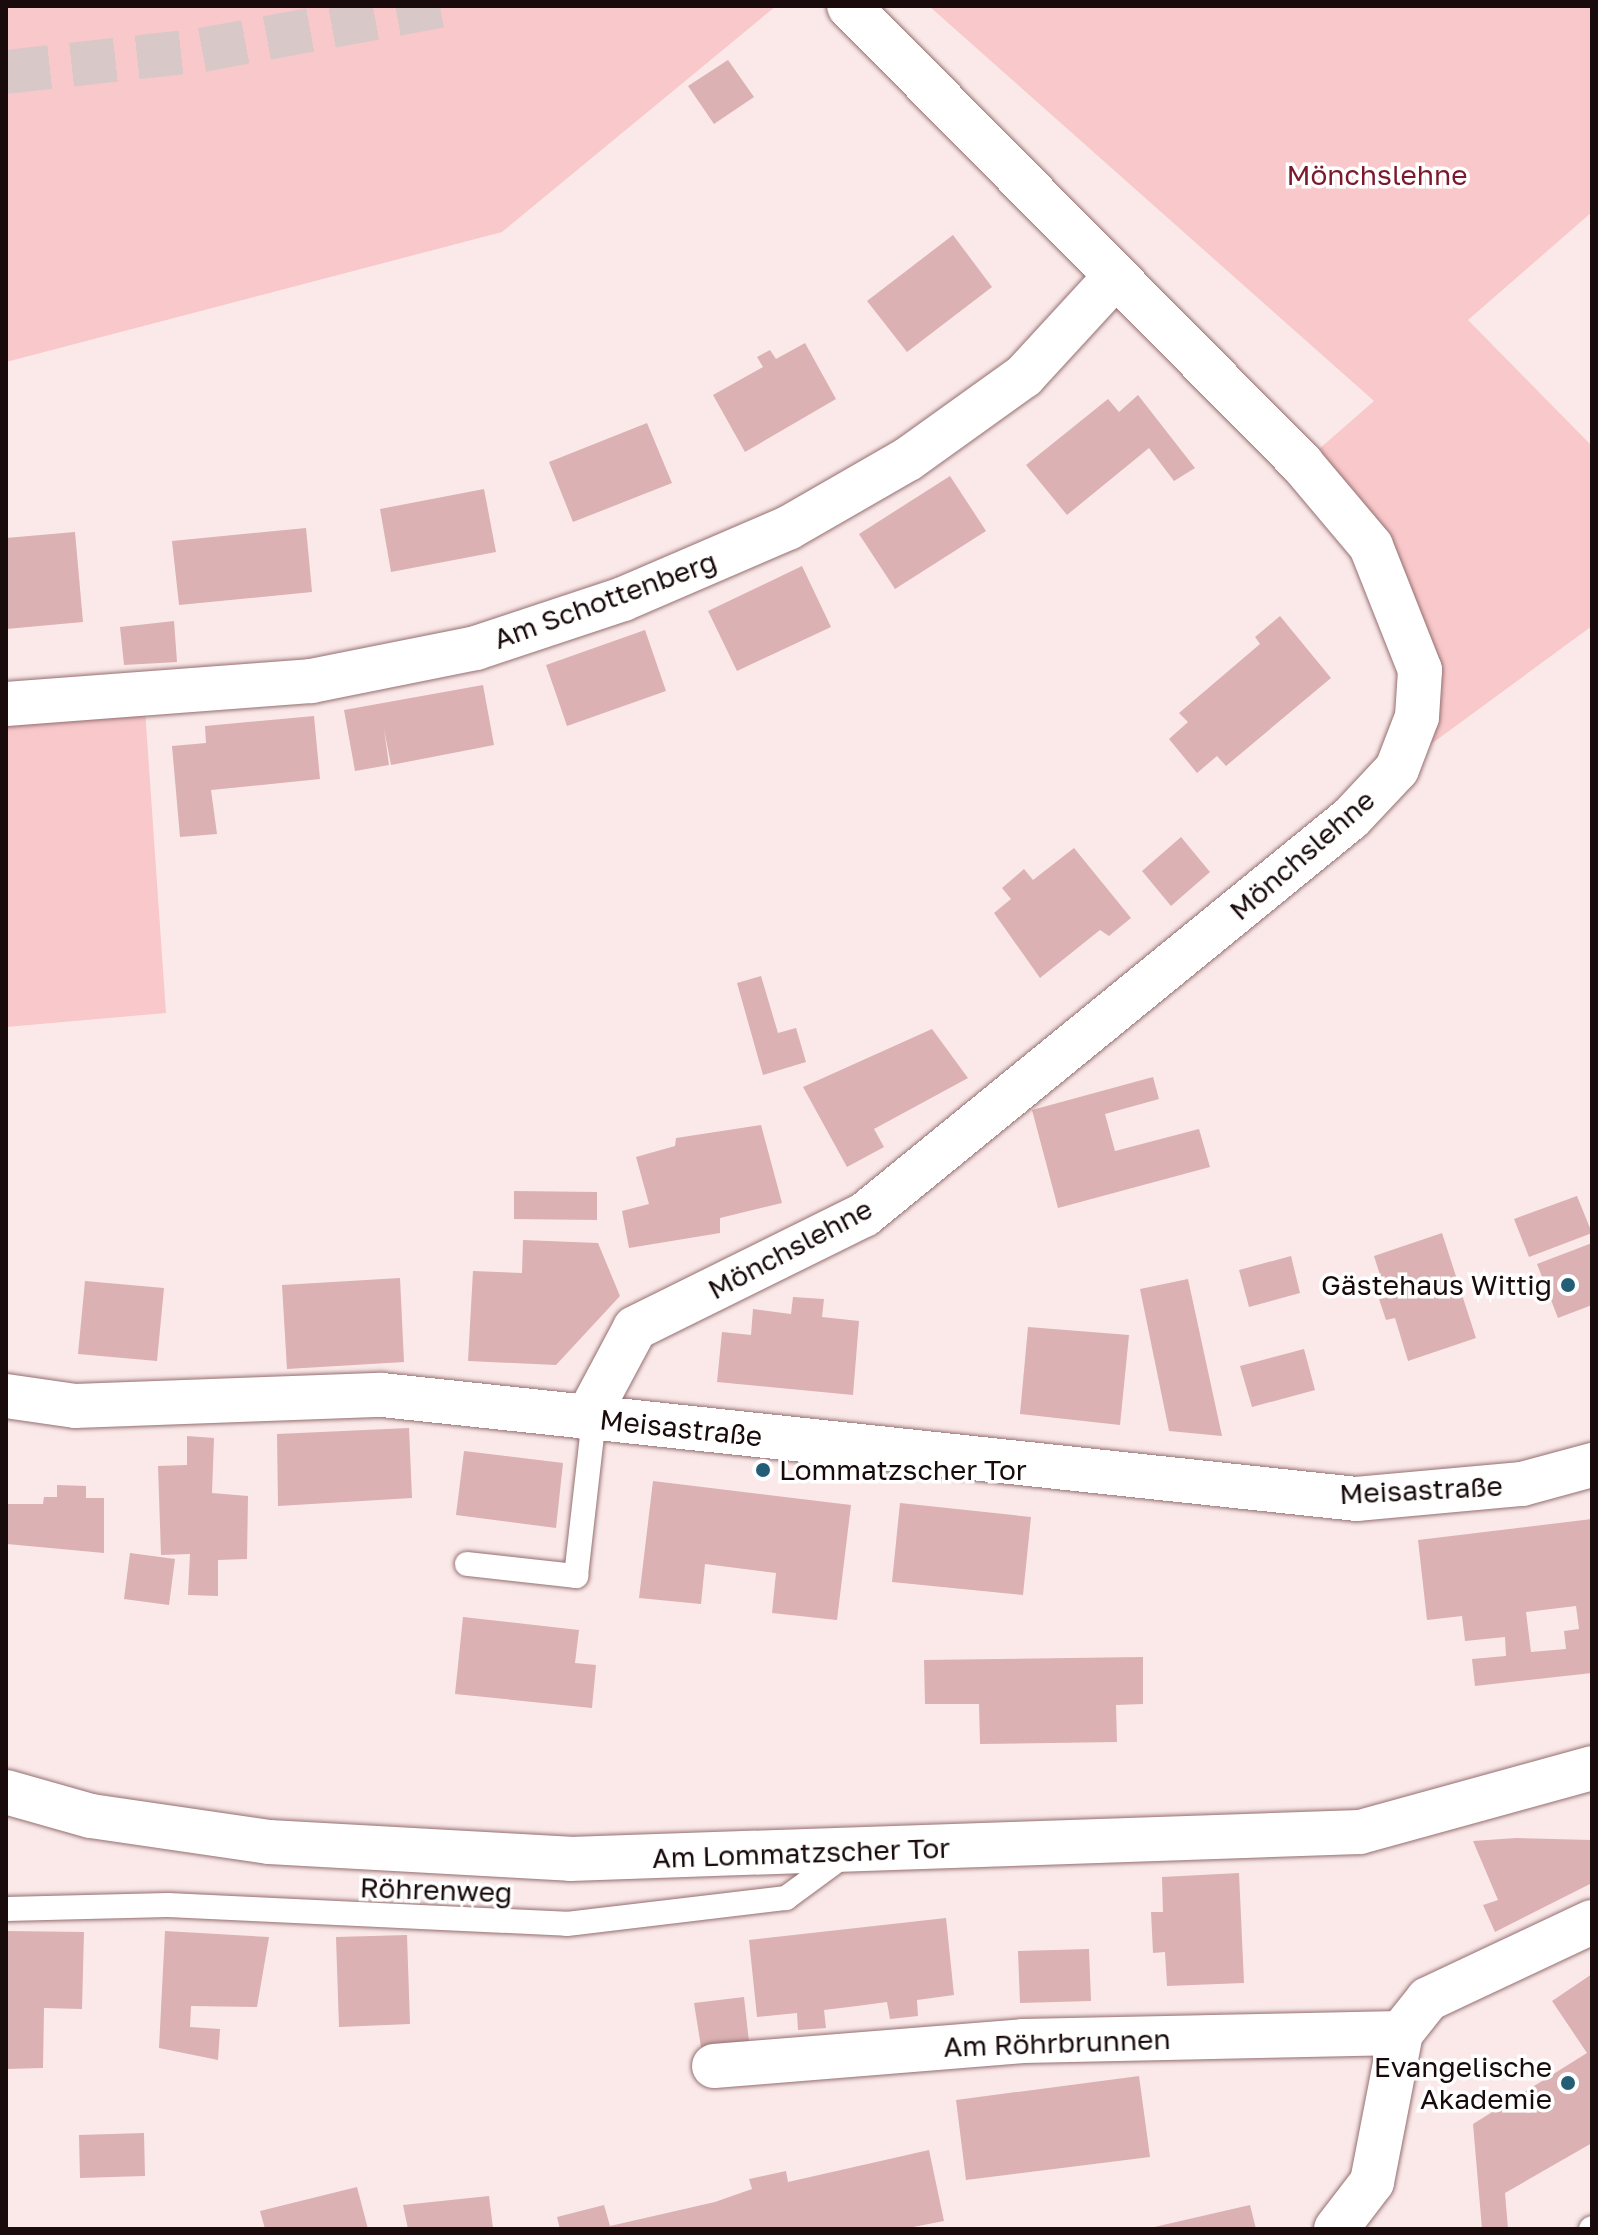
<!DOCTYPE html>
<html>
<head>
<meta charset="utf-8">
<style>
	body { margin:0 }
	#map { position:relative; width:1598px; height:2235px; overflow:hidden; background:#fbe9e9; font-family:"Golos Text",sans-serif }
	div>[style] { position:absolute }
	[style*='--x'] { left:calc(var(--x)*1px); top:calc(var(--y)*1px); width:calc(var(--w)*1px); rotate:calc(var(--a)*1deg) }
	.green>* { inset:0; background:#f8c8ca }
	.building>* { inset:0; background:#dbb1b3 }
	.primary-tunnel>* { height:44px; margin-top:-22px; transform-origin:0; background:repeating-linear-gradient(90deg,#d9c8c8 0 44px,transparent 0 66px) }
	.roads { filter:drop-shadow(0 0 2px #956f71) drop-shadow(0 0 2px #956f71) }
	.lane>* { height:24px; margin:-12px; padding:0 12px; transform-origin:12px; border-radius:12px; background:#fff }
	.street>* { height:44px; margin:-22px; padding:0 22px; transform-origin:22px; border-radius:22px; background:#fff }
	.secondary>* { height:44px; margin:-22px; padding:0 22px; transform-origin:22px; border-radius:22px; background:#fff }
	.dots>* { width:22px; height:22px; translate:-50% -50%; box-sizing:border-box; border:4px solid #fff; border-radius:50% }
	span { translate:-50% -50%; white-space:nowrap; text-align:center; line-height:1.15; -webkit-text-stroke:7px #fff; paint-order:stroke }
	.park-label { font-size:28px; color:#7b192c }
	.street-label { font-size:28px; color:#190b0c }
	.poi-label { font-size:28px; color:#190b0c }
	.right { translate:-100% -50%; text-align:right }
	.left { translate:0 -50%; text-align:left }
	.frame { position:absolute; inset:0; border:8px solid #190b0c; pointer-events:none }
</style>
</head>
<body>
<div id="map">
	<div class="green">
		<i style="clip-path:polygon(6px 6px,776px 6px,502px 232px,6px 362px)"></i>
		<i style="clip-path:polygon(929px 6px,1592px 6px,1592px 212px,1468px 320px,1592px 446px,1592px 626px,1397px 769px,1420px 670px,1302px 464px,1374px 401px)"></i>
		<i style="clip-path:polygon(144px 695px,166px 1013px,6px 1027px,6px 704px)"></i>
	</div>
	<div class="building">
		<i style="clip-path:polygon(728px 60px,754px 97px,714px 124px,688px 86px)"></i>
		<i style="clip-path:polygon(953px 235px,992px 287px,907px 352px,867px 301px)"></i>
		<i style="clip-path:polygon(805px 343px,836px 399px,745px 452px,713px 395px,763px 367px,757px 357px,770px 350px,776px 359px)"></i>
		<i style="clip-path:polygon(1138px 395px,1195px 468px,1174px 481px,1149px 448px,1067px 515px,1026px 465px,1108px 399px,1119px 412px)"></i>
		<i style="clip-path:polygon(647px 423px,672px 483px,573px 522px,549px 462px)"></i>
		<i style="clip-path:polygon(950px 476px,986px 531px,895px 589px,859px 534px)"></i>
		<i style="clip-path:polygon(484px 489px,496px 552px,391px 572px,380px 509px)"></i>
		<i style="clip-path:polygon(306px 528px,312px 592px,179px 605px,172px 541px)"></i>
		<i style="clip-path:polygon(75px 532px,83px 622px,6px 629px,6px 538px)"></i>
		<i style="clip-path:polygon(802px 566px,831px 627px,737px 671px,708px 611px)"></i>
		<i style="clip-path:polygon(1280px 616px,1331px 678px,1226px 766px,1217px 756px,1197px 773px,1169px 739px,1188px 722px,1179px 713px,1260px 644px,1255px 637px)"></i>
		<i style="clip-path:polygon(174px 621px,177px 662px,124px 665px,120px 627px)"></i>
		<i style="clip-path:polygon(645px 630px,666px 691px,567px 726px,546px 665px)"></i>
		<i style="clip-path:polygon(483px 685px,494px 745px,391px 765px,384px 729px,389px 765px,355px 771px,344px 710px)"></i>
		<i style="clip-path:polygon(314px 716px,320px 779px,211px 790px,217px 834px,180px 837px,172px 746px,206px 743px,205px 726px)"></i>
		<i style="clip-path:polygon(1181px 837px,1210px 872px,1171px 906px,1142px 871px)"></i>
		<i style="clip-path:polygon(1074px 848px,1131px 918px,1109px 936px,1100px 930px,1040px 978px,994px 913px,1011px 899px,1002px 888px,1024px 869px,1033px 880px)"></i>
		<i style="clip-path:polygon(761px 976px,778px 1033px,796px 1028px,806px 1062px,763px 1075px,737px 983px)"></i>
		<i style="clip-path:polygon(932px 1029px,968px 1078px,874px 1129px,884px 1147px,847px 1167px,803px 1087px)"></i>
		<i style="clip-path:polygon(1153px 1077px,1159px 1099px,1105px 1114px,1115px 1151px,1199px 1129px,1210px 1167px,1058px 1208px,1032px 1110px)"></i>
		<i style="clip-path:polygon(761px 1125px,782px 1203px,720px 1218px,720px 1233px,629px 1248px,622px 1211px,649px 1204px,636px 1157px,675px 1146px,676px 1138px)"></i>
		<i style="clip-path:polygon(514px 1191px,597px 1192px,597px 1220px,514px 1219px)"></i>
		<i style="clip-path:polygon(1577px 1196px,1592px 1233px,1529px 1257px,1514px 1219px)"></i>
		<i style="clip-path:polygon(1442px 1233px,1476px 1338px,1408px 1361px,1395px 1318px,1386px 1320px,1379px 1299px,1387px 1297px,1374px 1256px)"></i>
		<i style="clip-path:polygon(523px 1240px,598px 1243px,620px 1296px,556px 1365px,468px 1361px,473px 1271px,522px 1273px)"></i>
		<i style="clip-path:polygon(1592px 1243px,1592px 1305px,1558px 1318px,1537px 1264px)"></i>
		<i style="clip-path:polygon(1291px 1256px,1300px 1293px,1249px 1307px,1239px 1270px)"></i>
		<i style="clip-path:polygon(400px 1278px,404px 1362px,287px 1369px,282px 1285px)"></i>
		<i style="clip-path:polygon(1188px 1279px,1222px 1436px,1169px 1431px,1140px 1289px)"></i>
		<i style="clip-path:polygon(85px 1281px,164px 1288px,157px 1361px,78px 1354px)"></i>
		<i style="clip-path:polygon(793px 1297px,824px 1299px,822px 1317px,859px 1321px,853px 1395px,717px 1382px,722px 1332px,751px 1335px,753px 1309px,791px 1314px)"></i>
		<i style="clip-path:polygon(1028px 1327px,1129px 1335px,1120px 1425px,1020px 1414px)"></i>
		<i style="clip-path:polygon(1304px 1349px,1315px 1390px,1252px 1407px,1240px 1366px)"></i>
		<i style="clip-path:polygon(409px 1428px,412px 1498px,278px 1506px,277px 1434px)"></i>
		<i style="clip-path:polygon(187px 1436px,214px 1438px,212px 1493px,248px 1496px,247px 1559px,218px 1560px,218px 1596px,188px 1595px,190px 1554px,161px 1555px,158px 1466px,187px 1465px)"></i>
		<i style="clip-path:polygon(464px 1451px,563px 1463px,556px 1528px,456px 1515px)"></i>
		<i style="clip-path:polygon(653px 1481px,851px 1505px,837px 1620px,772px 1613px,776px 1573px,705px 1564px,701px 1604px,639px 1598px)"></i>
		<i style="clip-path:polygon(57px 1485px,86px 1486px,86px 1498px,104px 1498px,104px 1553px,7px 1544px,8px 1504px,43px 1504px,44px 1497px,57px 1497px)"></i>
		<i style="clip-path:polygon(900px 1503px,1031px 1517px,1023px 1595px,892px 1582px)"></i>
		<i style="clip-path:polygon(evenodd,1592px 1519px,1592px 1673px,1475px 1686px,1472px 1659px,1506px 1656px,1505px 1637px,1465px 1641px,1462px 1616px,1427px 1620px,1418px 1540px,1592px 1519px,1576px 1606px,1579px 1629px,1564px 1631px,1566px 1649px,1531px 1652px,1526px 1612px,1576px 1606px)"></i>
		<i style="clip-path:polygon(130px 1553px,175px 1559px,169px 1605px,124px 1599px)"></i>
		<i style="clip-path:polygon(463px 1617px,579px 1630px,575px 1663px,596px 1665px,592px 1708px,455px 1694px)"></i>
		<i style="clip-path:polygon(1143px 1657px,1143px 1704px,1116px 1705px,1117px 1742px,980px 1744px,979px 1704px,925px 1704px,924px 1660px)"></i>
		<i style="clip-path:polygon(1516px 1838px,1592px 1840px,1592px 1883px,1495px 1932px,1483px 1905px,1498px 1900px,1473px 1841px)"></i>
		<i style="clip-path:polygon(1239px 1873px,1244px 1983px,1167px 1986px,1165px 1952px,1153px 1953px,1151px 1912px,1163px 1912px,1162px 1877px)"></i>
		<i style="clip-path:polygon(946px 1918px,954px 1995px,917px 2000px,918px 2016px,890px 2019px,887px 2002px,857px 2006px,824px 2010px,826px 2028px,798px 2030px,797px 2013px,757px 2017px,749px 1940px)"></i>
		<i style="clip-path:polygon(6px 1931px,84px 1932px,82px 2009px,44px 2008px,43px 2068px,6px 2069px)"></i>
		<i style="clip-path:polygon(165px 1931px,269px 1937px,257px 2007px,191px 2006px,190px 2027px,220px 2029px,218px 2060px,159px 2048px)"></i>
		<i style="clip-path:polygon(407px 1935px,410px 2024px,339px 2027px,336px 1937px)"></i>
		<i style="clip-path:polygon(1089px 1949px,1091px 2001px,1020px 2003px,1018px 1951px)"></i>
		<i style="clip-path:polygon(1592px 1974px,1592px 2143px,1505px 2193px,1508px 2229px,1482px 2229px,1473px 2124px,1587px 2053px,1552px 2001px)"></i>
		<i style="clip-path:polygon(744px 1997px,749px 2042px,701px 2047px,694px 2003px)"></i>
		<i style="clip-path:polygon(1139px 2076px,1150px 2157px,966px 2180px,956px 2100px)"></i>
		<i style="clip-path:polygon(144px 2133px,145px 2176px,80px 2178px,79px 2135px)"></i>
		<i style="clip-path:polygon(929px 2150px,944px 2221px,903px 2229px,560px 2229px,557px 2217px,604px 2205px,610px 2226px,715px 2202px,752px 2189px,749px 2179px,786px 2171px,788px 2182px)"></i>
		<i style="clip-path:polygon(357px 2187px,368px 2229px,265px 2229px,260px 2211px)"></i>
		<i style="clip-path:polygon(489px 2196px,493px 2228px,408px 2229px,403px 2205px)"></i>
		<i style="clip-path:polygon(1250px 2205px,1256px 2229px,1150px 2229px,1150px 2228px)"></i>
	</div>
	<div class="primary-tunnel">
		<i style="--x:6;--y:72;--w:197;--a:-6.4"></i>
		<i style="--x:202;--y:50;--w:242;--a:-10.5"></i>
	</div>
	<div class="roads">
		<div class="lane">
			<i style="--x:467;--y:1564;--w:110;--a:6.3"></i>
			<i style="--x:576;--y:1576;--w:158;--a:-83.5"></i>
			<i style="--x:6;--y:1909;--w:162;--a:-1.4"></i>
			<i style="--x:168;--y:1905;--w:399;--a:2.7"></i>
			<i style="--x:567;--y:1924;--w:221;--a:-6.8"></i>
			<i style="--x:786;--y:1898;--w:74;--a:-36.3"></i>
			<i style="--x:1591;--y:2229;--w:1;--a:-45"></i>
		</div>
		<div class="street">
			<i style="--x:6;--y:704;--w:306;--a:-4.3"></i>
			<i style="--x:311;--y:681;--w:168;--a:-11.3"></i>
			<i style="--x:476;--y:648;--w:155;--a:-18.4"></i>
			<i style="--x:623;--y:599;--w:180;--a:-23.3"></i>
			<i style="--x:788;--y:528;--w:138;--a:-29.9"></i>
			<i style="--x:908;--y:459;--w:143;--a:-35.6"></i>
			<i style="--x:1024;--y:376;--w:134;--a:-47.4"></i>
			<i style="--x:587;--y:1418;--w:102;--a:-61.9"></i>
			<i style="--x:635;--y:1328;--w:255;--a:-26.3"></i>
			<i style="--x:864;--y:1215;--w:628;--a:-39.19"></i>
			<i style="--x:1351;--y:818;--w:67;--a:-46.8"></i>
			<i style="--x:1397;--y:769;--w:56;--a:-69"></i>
			<i style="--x:1417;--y:717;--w:47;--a:-86.3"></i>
			<i style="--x:1420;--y:670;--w:133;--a:-111.6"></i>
			<i style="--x:1371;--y:546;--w:107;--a:-130.1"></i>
			<i style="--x:1302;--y:464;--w:644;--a:-134.69"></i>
			<i style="--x:6;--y:1792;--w:88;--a:15.8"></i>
			<i style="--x:91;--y:1816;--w:180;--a:8.3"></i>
			<i style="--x:269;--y:1842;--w:301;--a:3.2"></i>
			<i style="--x:570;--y:1859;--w:790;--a:-1.96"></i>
			<i style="--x:1360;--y:1832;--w:241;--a:-15.4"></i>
			<i style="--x:714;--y:2066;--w:310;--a:-4.6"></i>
			<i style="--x:1023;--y:2041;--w:378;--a:-1.2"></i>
			<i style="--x:1336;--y:2229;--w:59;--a:-52.5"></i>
			<i style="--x:1372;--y:2182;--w:152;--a:-79"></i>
			<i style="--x:1401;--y:2033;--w:43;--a:-51.5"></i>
			<i style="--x:1428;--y:1999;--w:181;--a:-25.2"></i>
		</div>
		<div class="secondary">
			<i style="--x:6;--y:1396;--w:70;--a:8.2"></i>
			<i style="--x:75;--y:1406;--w:307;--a:-2.1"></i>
			<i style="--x:382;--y:1395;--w:980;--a:6.09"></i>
			<i style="--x:1356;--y:1499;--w:167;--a:-5.2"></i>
			<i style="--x:1522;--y:1484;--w:73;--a:-15.2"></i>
		</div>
	</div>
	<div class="dots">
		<i style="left:1568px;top:1285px;background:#235d76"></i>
		<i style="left:763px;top:1470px;background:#235d76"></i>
		<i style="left:1568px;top:2083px;background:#235d76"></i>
	</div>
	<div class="park-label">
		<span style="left:1377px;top:175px">Mönchslehne</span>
	</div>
	<div class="street-label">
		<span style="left:605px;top:600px;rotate:-20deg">Am Schottenberg</span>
		<span style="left:1302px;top:855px;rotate:-41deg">Mönchslehne</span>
		<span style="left:790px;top:1249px;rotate:-28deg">Mönchslehne</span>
		<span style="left:681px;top:1428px;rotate:6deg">Meisastraße</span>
		<span style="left:1421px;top:1490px;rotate:-3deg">Meisastraße</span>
		<span style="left:801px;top:1853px;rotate:-2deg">Am Lommatzscher Tor</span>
		<span style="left:436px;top:1890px;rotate:2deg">Röhrenweg</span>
		<span style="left:1057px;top:2043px;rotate:-2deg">Am Röhrbrunnen</span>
	</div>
	<div class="poi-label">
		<span class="right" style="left:1552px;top:1285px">Gästehaus Wittig</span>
		<span class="left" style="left:779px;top:1470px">Lommatzscher Tor</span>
		<span class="right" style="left:1552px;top:2083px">Evangelische<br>Akademie</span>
	</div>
	<div class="frame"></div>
</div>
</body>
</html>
